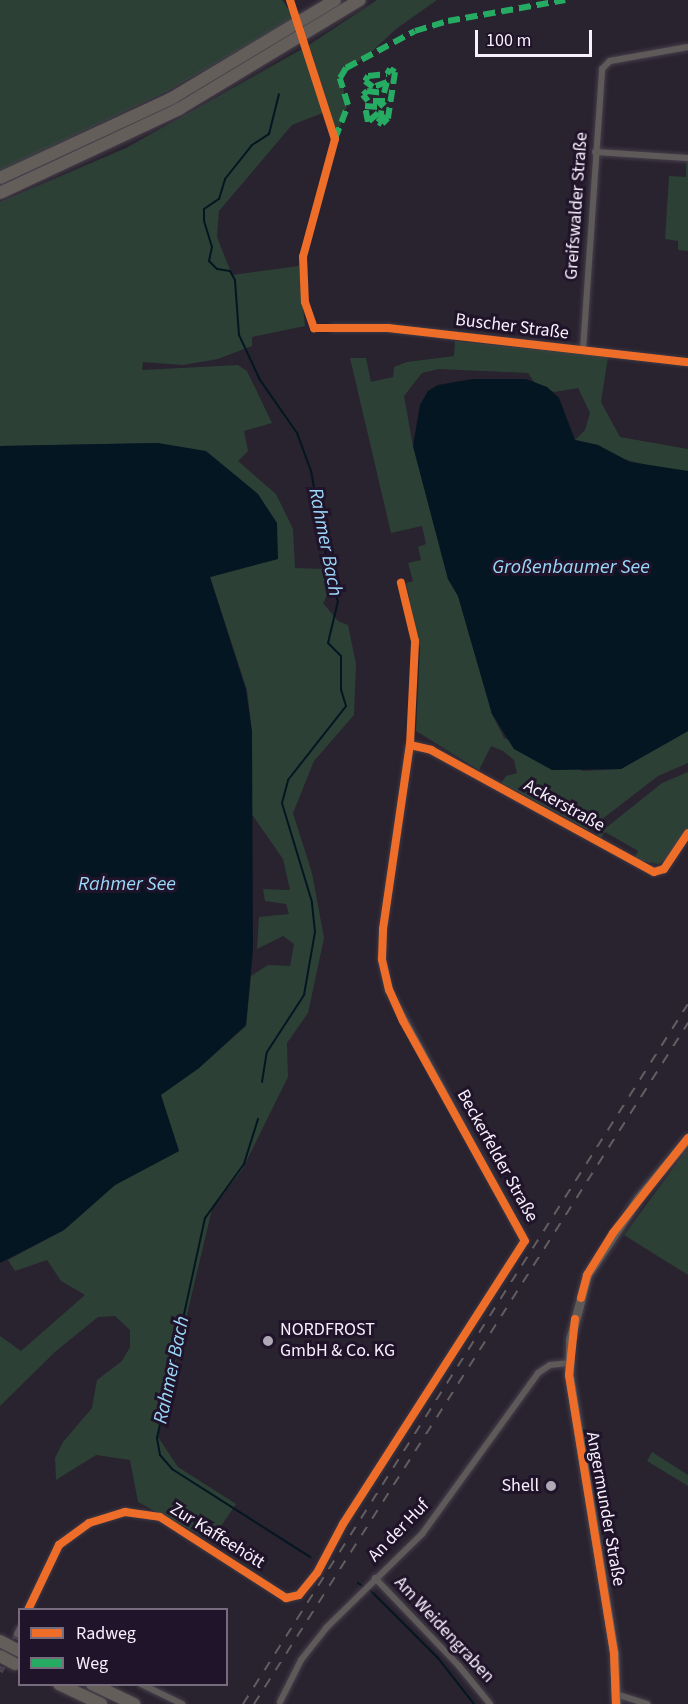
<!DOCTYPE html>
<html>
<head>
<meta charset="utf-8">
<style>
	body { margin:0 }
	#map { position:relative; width:688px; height:1704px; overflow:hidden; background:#29222f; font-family:"Source Sans 3",sans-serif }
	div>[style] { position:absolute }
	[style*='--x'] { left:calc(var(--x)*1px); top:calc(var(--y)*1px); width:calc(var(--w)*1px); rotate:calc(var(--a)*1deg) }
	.green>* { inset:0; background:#2c4035 }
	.water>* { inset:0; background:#041621 }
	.stream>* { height:2px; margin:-1px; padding:0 1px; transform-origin:1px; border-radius:1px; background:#041621 }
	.street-tunnel>* { height:6px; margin-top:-3px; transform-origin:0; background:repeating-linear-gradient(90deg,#48414e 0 6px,transparent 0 9px) }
	.roads { filter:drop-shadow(0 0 2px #46404b) drop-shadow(0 0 2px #46404b) }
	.street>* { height:6px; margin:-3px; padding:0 3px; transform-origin:3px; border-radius:3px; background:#5f5a5a }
	.secondary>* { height:9px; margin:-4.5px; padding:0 4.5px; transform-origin:4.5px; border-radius:4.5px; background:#5e5a58 }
	.highway>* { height:12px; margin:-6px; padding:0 6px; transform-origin:6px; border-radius:6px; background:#645e5a }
	.rail>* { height:2px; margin-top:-1px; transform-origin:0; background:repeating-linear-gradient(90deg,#615e61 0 10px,transparent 0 20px) }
	.bridges { filter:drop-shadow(0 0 2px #46404b) drop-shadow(0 0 2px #46404b) }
	.highway-bridge>* { height:12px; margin:-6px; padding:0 6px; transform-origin:6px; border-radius:6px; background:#645e5a }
	.quiet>* { height:6px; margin-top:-3px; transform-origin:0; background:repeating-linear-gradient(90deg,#26ab63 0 12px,transparent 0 18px) }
	.cycleway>* { height:8px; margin:-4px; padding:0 4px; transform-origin:4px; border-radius:4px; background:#ee6e29 }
	.dots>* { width:16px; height:16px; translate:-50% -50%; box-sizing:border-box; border:3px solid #20142a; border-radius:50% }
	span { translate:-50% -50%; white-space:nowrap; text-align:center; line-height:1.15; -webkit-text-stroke:6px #20142a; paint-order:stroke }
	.street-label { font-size:18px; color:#f7f1fd }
	.poi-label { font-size:18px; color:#f7f1fd }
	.left { translate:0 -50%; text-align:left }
	.right { translate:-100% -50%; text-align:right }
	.water-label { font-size:20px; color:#9bd8fa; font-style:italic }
	.legend { position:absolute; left:18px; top:1608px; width:210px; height:78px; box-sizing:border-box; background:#20142a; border:2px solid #766c7e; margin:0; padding:8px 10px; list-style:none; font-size:18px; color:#f7f1fd }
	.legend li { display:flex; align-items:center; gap:12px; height:30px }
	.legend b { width:30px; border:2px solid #766c7e }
	.scale { position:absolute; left:475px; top:30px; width:117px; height:27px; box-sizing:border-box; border:3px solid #f7f1fd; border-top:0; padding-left:8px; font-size:18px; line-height:21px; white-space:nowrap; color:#f7f1fd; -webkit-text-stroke:4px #20142a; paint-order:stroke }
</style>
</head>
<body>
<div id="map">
	<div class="green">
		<i style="clip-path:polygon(0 0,282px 0,295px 18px,168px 91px,0 171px)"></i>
		<i style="clip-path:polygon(377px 0,437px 0,396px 29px,366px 57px,340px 72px,347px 106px,337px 136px,309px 45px)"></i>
		<i style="clip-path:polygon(304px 48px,325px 112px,292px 125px,219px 211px,217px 237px,232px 275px,299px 266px,305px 326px,252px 337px,252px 346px,218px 359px,183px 365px,143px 362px,142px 370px,238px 365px,247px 371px,272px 423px,244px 431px,248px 451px,238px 461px,276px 494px,293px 529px,295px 568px,326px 569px,330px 590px,323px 603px,338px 621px,348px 625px,356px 664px,354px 715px,314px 761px,293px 813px,312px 873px,324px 938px,308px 1013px,287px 1043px,288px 1077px,242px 1170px,212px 1209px,158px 1437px,178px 1467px,236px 1504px,211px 1541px,138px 1502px,130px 1460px,96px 1455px,56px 1480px,55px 1458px,63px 1442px,92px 1408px,97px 1380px,122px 1361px,130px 1347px,130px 1330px,115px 1316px,98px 1317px,56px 1351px,0 1406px,0 1336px,21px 1351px,85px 1295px,61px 1281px,47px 1260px,15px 1271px,8px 1260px,64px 1230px,115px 1185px,179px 1151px,160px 1095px,199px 1068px,246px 1026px,251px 976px,268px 965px,290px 966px,294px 944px,283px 936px,257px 949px,259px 917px,289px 914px,286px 904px,265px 901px,263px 889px,290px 890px,283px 859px,251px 813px,252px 732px,247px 690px,210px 577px,277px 559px,158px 443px,0 446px,0 202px,126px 148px)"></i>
		<i style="clip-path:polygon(686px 161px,688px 162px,688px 251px,678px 250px,678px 241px,665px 239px,669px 176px,686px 177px)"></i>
		<i style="clip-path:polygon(455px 341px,608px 357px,601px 402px,620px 437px,688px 449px,688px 471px,667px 470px,615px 457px,598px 445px,575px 440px,585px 430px,590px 413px,578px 388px,554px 392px,534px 382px,528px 373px,439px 369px,422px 373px,404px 396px,413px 446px,448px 579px,458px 596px,492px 714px,504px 738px,583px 771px,621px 769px,688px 731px,688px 763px,658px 776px,588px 830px,501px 783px,506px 776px,517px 773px,514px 760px,503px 751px,491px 746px,479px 770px,416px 731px,420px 648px,406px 583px,413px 581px,408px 563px,421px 560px,418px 547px,426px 544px,422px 526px,391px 533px,350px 358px,366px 358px,371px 382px,393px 377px,394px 367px,407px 362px,454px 356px)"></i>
		<i style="clip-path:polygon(688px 772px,688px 828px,666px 860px,658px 864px,642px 861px,635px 857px,638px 851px,605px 832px,601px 838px,597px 835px,662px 783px)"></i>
		<i style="clip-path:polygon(688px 1148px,688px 1275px,624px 1235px)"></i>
		<i style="clip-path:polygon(652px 1452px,688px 1475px,688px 1486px,647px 1461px)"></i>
	</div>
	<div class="water">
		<i style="clip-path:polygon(473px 379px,526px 379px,547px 387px,559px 398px,575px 440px,598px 445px,630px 462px,688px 471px,688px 731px,621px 769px,552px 770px,514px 749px,492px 714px,458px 596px,448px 579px,413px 446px,420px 405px,428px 391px,438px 385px)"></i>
		<i style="clip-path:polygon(158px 443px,206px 451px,258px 494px,277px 523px,278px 559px,210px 577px,246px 690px,252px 732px,253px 949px,246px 1025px,199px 1068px,161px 1095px,179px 1151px,115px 1185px,64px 1230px,0 1263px,0 446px)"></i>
	</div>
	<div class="stream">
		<i style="--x:262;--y:1082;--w:30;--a:-81"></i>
		<i style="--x:267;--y:1052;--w:68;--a:-57"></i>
		<i style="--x:304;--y:995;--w:64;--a:-80.1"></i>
		<i style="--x:315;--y:932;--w:30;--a:-96"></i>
		<i style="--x:312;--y:902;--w:103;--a:-106.9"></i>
		<i style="--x:282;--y:803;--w:24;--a:-75"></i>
		<i style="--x:288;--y:780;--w:94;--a:-51.9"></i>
		<i style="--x:346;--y:706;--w:17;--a:-107"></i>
		<i style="--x:341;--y:690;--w:34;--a:-90"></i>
		<i style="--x:341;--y:656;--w:18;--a:-135"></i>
		<i style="--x:328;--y:643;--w:43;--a:-76.6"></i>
		<i style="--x:338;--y:601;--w:18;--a:-112"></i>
		<i style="--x:331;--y:584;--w:115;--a:-100"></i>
		<i style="--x:311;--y:471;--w:40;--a:-110.2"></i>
		<i style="--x:297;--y:433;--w:65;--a:-124.9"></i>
		<i style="--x:260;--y:380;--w:50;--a:-115"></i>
		<i style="--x:239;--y:335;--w:55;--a:-94.2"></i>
		<i style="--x:235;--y:280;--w:10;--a:-119"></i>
		<i style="--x:230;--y:271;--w:13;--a:-171"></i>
		<i style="--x:217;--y:269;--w:11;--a:-135"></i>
		<i style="--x:209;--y:261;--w:14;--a:-78"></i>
		<i style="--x:212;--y:247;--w:27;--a:-107"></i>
		<i style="--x:204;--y:221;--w:12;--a:-90"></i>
		<i style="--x:204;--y:209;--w:18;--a:-34"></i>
		<i style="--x:219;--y:199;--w:21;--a:-73"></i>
		<i style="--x:225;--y:179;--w:43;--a:-51.5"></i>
		<i style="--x:252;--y:145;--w:20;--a:-33"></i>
		<i style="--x:269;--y:134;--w:41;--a:-76"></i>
		<i style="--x:258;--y:1119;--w:47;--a:107.3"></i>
		<i style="--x:244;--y:1164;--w:67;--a:125.8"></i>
		<i style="--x:205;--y:1218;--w:225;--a:102.3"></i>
		<i style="--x:157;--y:1438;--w:17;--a:80"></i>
		<i style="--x:160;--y:1455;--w:18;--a:49"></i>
		<i style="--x:172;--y:1469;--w:164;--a:32.5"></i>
		<i style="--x:358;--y:1583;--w:7;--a:34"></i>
		<i style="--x:369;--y:1589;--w:98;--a:45"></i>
		<i style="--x:438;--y:1658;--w:58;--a:52"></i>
	</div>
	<div class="street-tunnel">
		<i style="--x:0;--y:1672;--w:42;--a:-65.9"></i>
	</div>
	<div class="roads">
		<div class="street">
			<i style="--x:595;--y:152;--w:93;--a:3.7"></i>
			<i style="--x:333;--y:328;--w:55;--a:0"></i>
			<i style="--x:388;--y:328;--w:302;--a:6.5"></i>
			<i style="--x:583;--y:350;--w:282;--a:-86.1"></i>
			<i style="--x:602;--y:69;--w:11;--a:-45"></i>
			<i style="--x:610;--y:61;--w:79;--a:-10.2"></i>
			<i style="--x:375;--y:1578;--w:122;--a:46.3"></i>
			<i style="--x:459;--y:1666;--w:49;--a:50.8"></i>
			<i style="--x:28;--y:1610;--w:72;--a:-64.5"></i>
			<i style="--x:59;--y:1545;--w:37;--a:-36"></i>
			<i style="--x:89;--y:1523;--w:38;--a:-17"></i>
			<i style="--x:125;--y:1512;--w:35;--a:8"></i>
			<i style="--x:160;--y:1517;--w:150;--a:32.7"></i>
			<i style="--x:286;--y:1598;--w:13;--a:-13"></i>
			<i style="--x:299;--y:1595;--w:28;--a:-51"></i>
			<i style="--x:317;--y:1573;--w:55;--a:-62"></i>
			<i style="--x:343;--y:1524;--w:336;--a:-57.3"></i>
			<i style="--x:525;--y:1241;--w:285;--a:-118.5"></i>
			<i style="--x:389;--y:990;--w:32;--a:-103"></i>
			<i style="--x:382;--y:959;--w:30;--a:-88"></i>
			<i style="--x:383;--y:929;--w:186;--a:-81.7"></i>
			<i style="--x:410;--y:745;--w:22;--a:13"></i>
			<i style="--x:431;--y:750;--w:254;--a:28.7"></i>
			<i style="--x:654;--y:872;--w:10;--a:-17"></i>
			<i style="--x:664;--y:869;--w:43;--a:-56.3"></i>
			<i style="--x:17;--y:1634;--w:7;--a:-63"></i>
			<i style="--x:141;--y:1684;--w:46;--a:26"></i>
			<i style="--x:616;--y:1694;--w:33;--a:18"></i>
			<i style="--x:280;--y:1702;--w:47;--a:-63.4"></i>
			<i style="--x:301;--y:1660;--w:42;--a:-51.8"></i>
			<i style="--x:327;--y:1627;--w:133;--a:-44.4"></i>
			<i style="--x:422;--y:1534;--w:198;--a:-54.2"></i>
			<i style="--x:538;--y:1373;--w:14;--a:-34"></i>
			<i style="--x:550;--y:1365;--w:18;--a:-6"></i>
		</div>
		<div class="secondary">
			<i style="--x:616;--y:1704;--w:51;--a:-92.2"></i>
			<i style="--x:614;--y:1653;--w:282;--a:-99.2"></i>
			<i style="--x:569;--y:1375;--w:35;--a:-88"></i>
			<i style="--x:570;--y:1340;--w:67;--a:-75.3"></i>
			<i style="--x:587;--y:1275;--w:94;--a:-56.3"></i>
			<i style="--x:639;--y:1197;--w:77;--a:-50.3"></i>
		</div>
		<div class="highway">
			<i style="--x:0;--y:178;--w:190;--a:-24.9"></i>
			<i style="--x:172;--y:98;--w:190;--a:-31"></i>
			<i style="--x:0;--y:193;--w:198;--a:-25.1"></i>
			<i style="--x:179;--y:109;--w:211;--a:-31.1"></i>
			<i style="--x:59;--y:1684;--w:47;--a:25.5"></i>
			<i style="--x:92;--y:1684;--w:47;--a:25.5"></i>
		</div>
	</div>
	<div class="rail">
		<i style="--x:243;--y:1704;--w:829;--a:-57.56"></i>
		<i style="--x:254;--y:1704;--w:808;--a:-57.49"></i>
	</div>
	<div class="bridges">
		<div class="highway-bridge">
			<i style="--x:0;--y:1641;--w:22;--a:27"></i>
			<i style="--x:0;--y:1656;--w:17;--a:28"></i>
		</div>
	</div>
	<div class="quiet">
		<i style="--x:390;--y:69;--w:6;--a:31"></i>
		<i style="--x:395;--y:72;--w:47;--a:98.7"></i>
		<i style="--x:388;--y:118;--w:8;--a:135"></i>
		<i style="--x:382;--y:124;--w:4;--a:-153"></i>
		<i style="--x:378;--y:122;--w:10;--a:-53"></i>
		<i style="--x:384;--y:114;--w:6;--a:-171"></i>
		<i style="--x:378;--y:113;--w:13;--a:138"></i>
		<i style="--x:368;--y:122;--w:16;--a:-101"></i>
		<i style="--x:365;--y:106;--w:14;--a:4"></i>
		<i style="--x:379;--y:107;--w:8;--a:-45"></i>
		<i style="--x:385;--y:101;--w:17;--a:180"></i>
		<i style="--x:368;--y:101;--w:8;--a:-130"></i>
		<i style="--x:363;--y:95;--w:6;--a:-45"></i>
		<i style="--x:367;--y:91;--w:17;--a:7"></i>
		<i style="--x:384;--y:93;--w:11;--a:-75"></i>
		<i style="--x:387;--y:82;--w:15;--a:160"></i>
		<i style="--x:373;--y:87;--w:10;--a:-143"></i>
		<i style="--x:365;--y:81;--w:6;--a:-59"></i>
		<i style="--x:368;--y:76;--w:19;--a:-6"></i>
		<i style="--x:387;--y:74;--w:6;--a:-59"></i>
		<i style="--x:335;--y:139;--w:36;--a:-69"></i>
		<i style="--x:348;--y:105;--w:28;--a:-107"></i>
		<i style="--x:340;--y:78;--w:12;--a:-59"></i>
		<i style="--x:346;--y:68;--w:78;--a:-28.2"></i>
		<i style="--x:415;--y:31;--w:34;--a:-17"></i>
		<i style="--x:448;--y:21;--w:119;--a:-10.2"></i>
	</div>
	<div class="cycleway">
		<i style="--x:290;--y:0;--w:146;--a:72.1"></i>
		<i style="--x:335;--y:139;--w:122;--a:105.2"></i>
		<i style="--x:303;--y:257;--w:45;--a:87.5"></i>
		<i style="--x:305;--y:302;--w:28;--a:71"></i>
		<i style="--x:314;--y:328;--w:74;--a:0"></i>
		<i style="--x:388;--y:328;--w:302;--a:6.5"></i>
		<i style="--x:410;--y:745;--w:22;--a:13"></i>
		<i style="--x:431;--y:750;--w:254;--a:28.7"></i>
		<i style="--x:654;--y:872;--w:10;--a:-17"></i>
		<i style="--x:664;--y:869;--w:43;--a:-56.3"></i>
		<i style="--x:581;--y:1298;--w:24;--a:-75"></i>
		<i style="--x:587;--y:1275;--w:49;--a:-58.2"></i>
		<i style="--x:613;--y:1233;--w:121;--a:-51.7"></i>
		<i style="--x:575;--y:1319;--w:56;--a:96.1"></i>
		<i style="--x:569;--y:1375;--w:282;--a:80.8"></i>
		<i style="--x:614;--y:1653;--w:51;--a:87.8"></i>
		<i style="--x:28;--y:1610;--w:72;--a:-64.5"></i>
		<i style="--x:59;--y:1545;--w:37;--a:-36"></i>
		<i style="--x:89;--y:1523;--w:38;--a:-17"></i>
		<i style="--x:125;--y:1512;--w:35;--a:8"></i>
		<i style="--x:160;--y:1517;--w:150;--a:32.7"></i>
		<i style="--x:286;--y:1598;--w:13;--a:-13"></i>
		<i style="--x:299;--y:1595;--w:28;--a:-51"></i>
		<i style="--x:317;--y:1573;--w:55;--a:-62"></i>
		<i style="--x:343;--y:1524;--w:336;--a:-57.3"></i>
		<i style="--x:525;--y:1241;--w:252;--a:-119"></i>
		<i style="--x:403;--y:1021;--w:34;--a:-114"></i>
		<i style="--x:389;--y:990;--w:32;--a:-103"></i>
		<i style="--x:382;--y:959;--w:30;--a:-88"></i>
		<i style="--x:383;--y:929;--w:186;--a:-81.7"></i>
		<i style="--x:410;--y:745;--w:104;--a:-87.2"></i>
		<i style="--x:415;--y:641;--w:60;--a:-103.6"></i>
	</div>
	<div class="dots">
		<i style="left:268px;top:1341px;background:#afa9b5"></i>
		<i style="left:551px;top:1486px;background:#afa9b5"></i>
	</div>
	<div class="street-label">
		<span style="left:577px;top:206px;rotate:-86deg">Greifswalder Straße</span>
		<span style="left:512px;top:327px;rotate:7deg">Buscher Straße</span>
		<span style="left:564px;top:806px;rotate:29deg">Ackerstraße</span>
		<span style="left:497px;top:1156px;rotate:61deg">Beckerfelder Straße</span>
		<span style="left:605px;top:1509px;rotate:80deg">Angermunder Straße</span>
		<span style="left:399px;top:1531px;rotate:-46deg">An der Huf</span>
		<span style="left:217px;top:1536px;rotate:32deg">Zur Kaffeehött</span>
		<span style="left:444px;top:1630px;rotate:47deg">Am Weidengraben</span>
	</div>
	<div class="poi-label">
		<span class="left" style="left:280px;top:1341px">NORDFROST<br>GmbH &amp; Co. KG</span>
		<span class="right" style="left:539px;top:1486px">Shell</span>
	</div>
	<div class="water-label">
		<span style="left:325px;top:542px;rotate:79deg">Rahmer Bach</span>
		<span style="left:571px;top:567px">Großenbaumer See</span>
		<span style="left:127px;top:884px">Rahmer See</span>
		<span style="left:172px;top:1370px;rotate:-78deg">Rahmer Bach</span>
	</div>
	<ul class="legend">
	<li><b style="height:8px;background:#ee6e29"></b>Radweg</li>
	<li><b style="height:8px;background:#26ab63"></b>Weg</li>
	</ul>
	<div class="scale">100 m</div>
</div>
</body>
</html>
